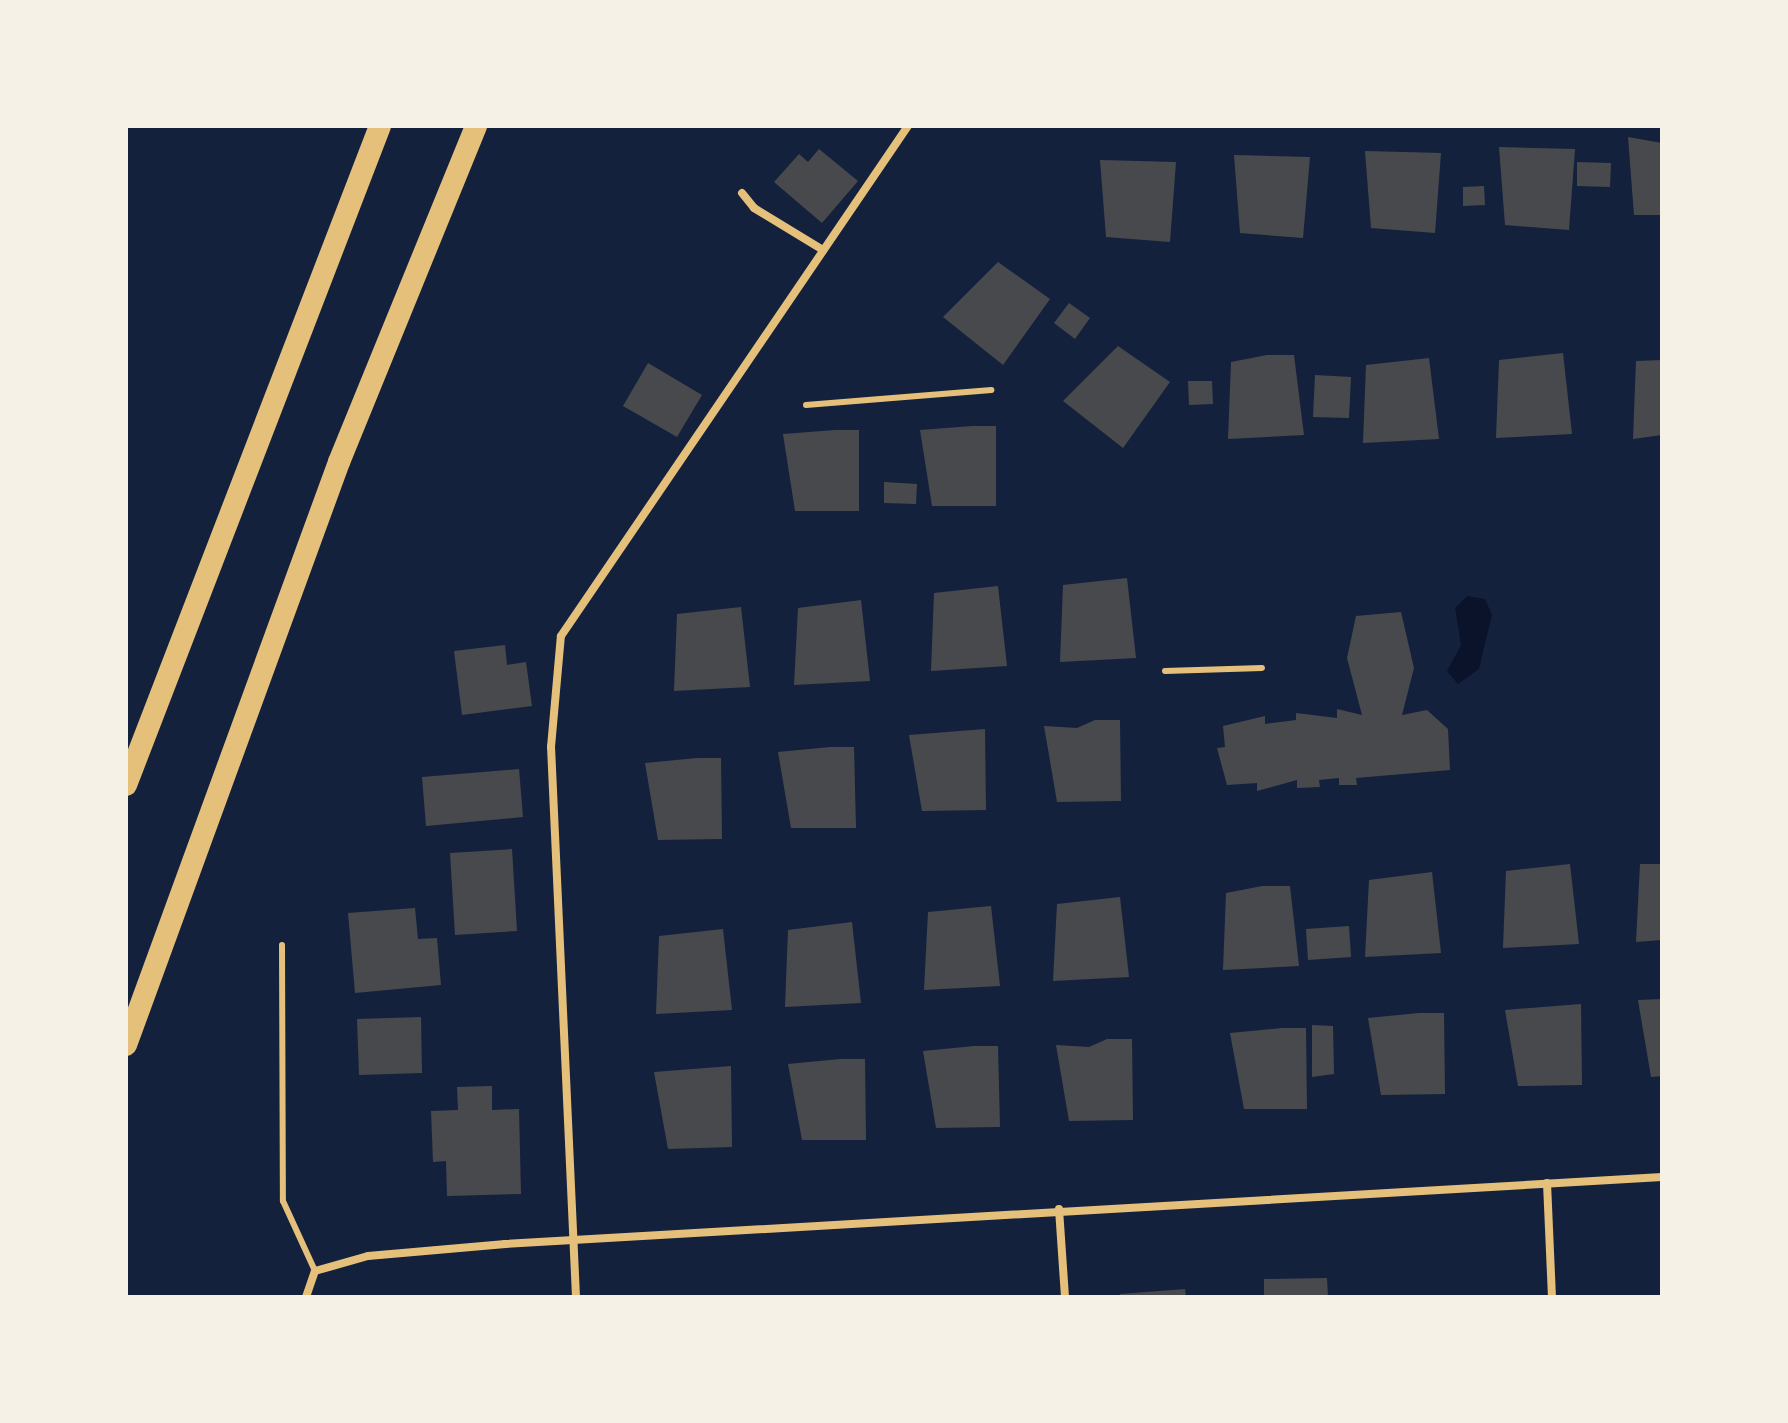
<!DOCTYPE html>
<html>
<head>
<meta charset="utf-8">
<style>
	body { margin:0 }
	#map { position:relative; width:1788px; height:1423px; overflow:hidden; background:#14213d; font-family:Inter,sans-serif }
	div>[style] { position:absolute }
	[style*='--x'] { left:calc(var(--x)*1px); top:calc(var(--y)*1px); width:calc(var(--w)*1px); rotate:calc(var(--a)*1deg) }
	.water>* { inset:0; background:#0b132b }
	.building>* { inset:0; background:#48494c }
	.service>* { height:6px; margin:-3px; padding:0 3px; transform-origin:3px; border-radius:3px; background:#e5c07b }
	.minor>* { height:8px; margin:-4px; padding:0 4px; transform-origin:4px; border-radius:4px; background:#e5c07b }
	.motorway>* { height:22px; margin:-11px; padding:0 11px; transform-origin:11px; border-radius:11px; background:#e5c07b }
	span { translate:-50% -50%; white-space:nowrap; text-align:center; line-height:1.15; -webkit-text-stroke:6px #f6f1e7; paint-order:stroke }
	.frame { position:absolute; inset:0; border:128px solid #f6f1e7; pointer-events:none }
</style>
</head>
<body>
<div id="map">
	<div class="water">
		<i style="clip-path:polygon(1467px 596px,1485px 599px,1492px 615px,1479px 669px,1458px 684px,1447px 671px,1461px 645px,1455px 608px)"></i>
	</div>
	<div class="building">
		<i style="clip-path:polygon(1628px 137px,1662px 143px,1662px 215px,1634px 215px)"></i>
		<i style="clip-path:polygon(1499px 147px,1575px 149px,1569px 230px,1505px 225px)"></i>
		<i style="clip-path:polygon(819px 149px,858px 181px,822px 223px,774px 182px,799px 154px,808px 162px)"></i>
		<i style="clip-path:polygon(1365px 151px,1441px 153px,1435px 233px,1371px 228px)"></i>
		<i style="clip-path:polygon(1234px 155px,1310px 157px,1303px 238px,1240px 233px)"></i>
		<i style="clip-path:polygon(1100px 160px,1176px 162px,1170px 242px,1106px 237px)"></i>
		<i style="clip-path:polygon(1577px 162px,1611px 163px,1610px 187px,1577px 186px)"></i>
		<i style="clip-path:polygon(1484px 186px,1485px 205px,1463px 206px,1463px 187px)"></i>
		<i style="clip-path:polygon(998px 262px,1050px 299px,1003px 365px,943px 317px)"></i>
		<i style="clip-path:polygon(1069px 303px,1090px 318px,1075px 339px,1054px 323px)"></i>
		<i style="clip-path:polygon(1118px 346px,1170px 382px,1123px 448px,1063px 401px)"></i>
		<i style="clip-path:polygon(1563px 353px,1572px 434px,1496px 438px,1499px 360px)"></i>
		<i style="clip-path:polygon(1267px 355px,1294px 355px,1304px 435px,1228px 439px,1231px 362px)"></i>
		<i style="clip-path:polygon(1429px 358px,1439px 439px,1363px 443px,1366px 365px)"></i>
		<i style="clip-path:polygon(1662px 360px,1662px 435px,1633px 439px,1636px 361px)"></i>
		<i style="clip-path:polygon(648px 363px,702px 395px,677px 437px,623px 406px)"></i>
		<i style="clip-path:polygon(1315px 375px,1351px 377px,1349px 418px,1313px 417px)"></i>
		<i style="clip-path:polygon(1188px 381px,1212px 381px,1213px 404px,1189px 405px)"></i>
		<i style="clip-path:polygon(972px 426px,996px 426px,996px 506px,932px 506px,920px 430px)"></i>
		<i style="clip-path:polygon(835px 430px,859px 430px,859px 511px,795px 511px,783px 434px)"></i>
		<i style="clip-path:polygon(884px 482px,917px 484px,916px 504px,884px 503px)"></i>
		<i style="clip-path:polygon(1127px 578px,1136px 658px,1060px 662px,1063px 585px)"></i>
		<i style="clip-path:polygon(998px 586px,1007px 666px,931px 671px,934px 593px)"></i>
		<i style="clip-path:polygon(861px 600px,870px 681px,794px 685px,798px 608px)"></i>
		<i style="clip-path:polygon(741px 607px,750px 687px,674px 691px,677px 614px)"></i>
		<i style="clip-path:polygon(1401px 612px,1414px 668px,1402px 715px,1427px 710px,1448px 729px,1450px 770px,1356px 778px,1357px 785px,1339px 785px,1339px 778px,1319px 780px,1320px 787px,1297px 788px,1297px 780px,1257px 791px,1257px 783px,1227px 785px,1217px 748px,1225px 747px,1223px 726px,1265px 716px,1265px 724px,1296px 720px,1296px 713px,1337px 718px,1337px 709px,1362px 715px,1347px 658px,1356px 616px)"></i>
		<i style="clip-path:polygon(505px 645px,507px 665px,526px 662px,532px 706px,462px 715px,454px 651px)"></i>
		<i style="clip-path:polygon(1095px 720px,1120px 720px,1121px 801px,1057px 802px,1044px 726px,1077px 728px)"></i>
		<i style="clip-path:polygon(985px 729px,986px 810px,922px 811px,909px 735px)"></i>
		<i style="clip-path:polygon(830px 747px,854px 747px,856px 828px,791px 828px,778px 752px)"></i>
		<i style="clip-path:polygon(697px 758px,721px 758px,722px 839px,658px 840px,645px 763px)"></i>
		<i style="clip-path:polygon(519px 769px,523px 817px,426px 826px,422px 777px)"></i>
		<i style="clip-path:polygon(512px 849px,517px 931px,455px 935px,450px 853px)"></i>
		<i style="clip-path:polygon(1570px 864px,1579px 944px,1503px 948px,1506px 871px)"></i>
		<i style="clip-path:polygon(1640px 864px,1662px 864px,1662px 940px,1636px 942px)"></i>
		<i style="clip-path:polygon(1432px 872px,1441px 953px,1365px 957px,1369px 880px)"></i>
		<i style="clip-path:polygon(1262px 886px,1290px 886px,1299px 966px,1223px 970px,1226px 893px)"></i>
		<i style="clip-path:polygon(1120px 897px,1129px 977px,1053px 981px,1057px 904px)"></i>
		<i style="clip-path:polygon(991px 906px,1000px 986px,924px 990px,928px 912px)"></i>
		<i style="clip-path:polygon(415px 908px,418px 939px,437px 938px,441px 985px,355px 993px,348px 913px)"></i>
		<i style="clip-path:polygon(852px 922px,861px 1003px,785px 1007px,788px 930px)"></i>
		<i style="clip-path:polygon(1349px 926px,1351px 957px,1308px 960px,1306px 929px)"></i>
		<i style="clip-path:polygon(723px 929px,732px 1010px,656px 1014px,659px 936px)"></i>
		<i style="clip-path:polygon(1662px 999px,1662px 1076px,1651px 1077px,1638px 1000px)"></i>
		<i style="clip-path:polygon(1581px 1004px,1582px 1085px,1518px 1086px,1505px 1010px)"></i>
		<i style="clip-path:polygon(1419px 1013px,1444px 1013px,1445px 1094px,1381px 1095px,1368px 1018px)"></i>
		<i style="clip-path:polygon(421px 1017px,422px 1073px,359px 1075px,357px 1019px)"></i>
		<i style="clip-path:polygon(1312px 1025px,1333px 1026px,1334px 1074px,1312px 1077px)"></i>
		<i style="clip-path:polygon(1282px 1028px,1306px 1028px,1307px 1109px,1244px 1109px,1230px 1033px)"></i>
		<i style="clip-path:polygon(1107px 1039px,1132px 1039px,1133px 1120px,1069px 1121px,1056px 1045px,1089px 1047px)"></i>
		<i style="clip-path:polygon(974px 1046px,998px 1046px,1000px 1127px,936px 1128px,923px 1051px)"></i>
		<i style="clip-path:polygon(840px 1059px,865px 1059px,866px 1140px,802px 1140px,788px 1064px)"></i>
		<i style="clip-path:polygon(731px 1066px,732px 1147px,668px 1149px,654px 1072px)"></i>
		<i style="clip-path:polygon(492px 1086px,492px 1110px,519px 1109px,521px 1194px,447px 1196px,446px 1161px,433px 1162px,431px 1111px,458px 1110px,457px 1087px)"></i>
		<i style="clip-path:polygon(1327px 1278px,1328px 1297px,1264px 1297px,1264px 1279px)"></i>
		<i style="clip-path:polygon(1185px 1289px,1186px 1297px,1120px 1297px,1120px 1294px)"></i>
	</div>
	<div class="service">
		<i style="--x:806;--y:405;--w:186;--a:-4.6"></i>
		<i style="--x:1165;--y:671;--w:97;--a:-1.8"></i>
		<i style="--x:282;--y:945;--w:256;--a:89.8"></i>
		<i style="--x:283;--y:1201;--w:77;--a:65.4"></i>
	</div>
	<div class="minor">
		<i style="--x:742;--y:193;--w:19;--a:51"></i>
		<i style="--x:754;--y:208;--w:81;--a:31.3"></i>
		<i style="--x:1547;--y:1183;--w:114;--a:87.5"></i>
		<i style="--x:1059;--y:1209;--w:88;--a:86.1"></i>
		<i style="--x:306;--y:1297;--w:28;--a:-71"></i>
		<i style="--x:315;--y:1271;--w:55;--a:-15.8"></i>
		<i style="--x:368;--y:1256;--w:138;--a:-5"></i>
		<i style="--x:505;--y:1244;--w:1159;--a:-3.31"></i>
		<i style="--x:576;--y:1297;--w:551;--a:-92.6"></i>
		<i style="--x:551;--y:747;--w:111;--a:-84.9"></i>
		<i style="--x:561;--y:636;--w:617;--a:-55.77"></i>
	</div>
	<div class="motorway">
		<i style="--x:126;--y:785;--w:706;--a:-68.92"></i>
		<i style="--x:126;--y:1045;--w:621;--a:-69.93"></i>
		<i style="--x:339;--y:462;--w:363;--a:-67.8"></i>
	</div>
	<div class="frame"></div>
</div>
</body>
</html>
